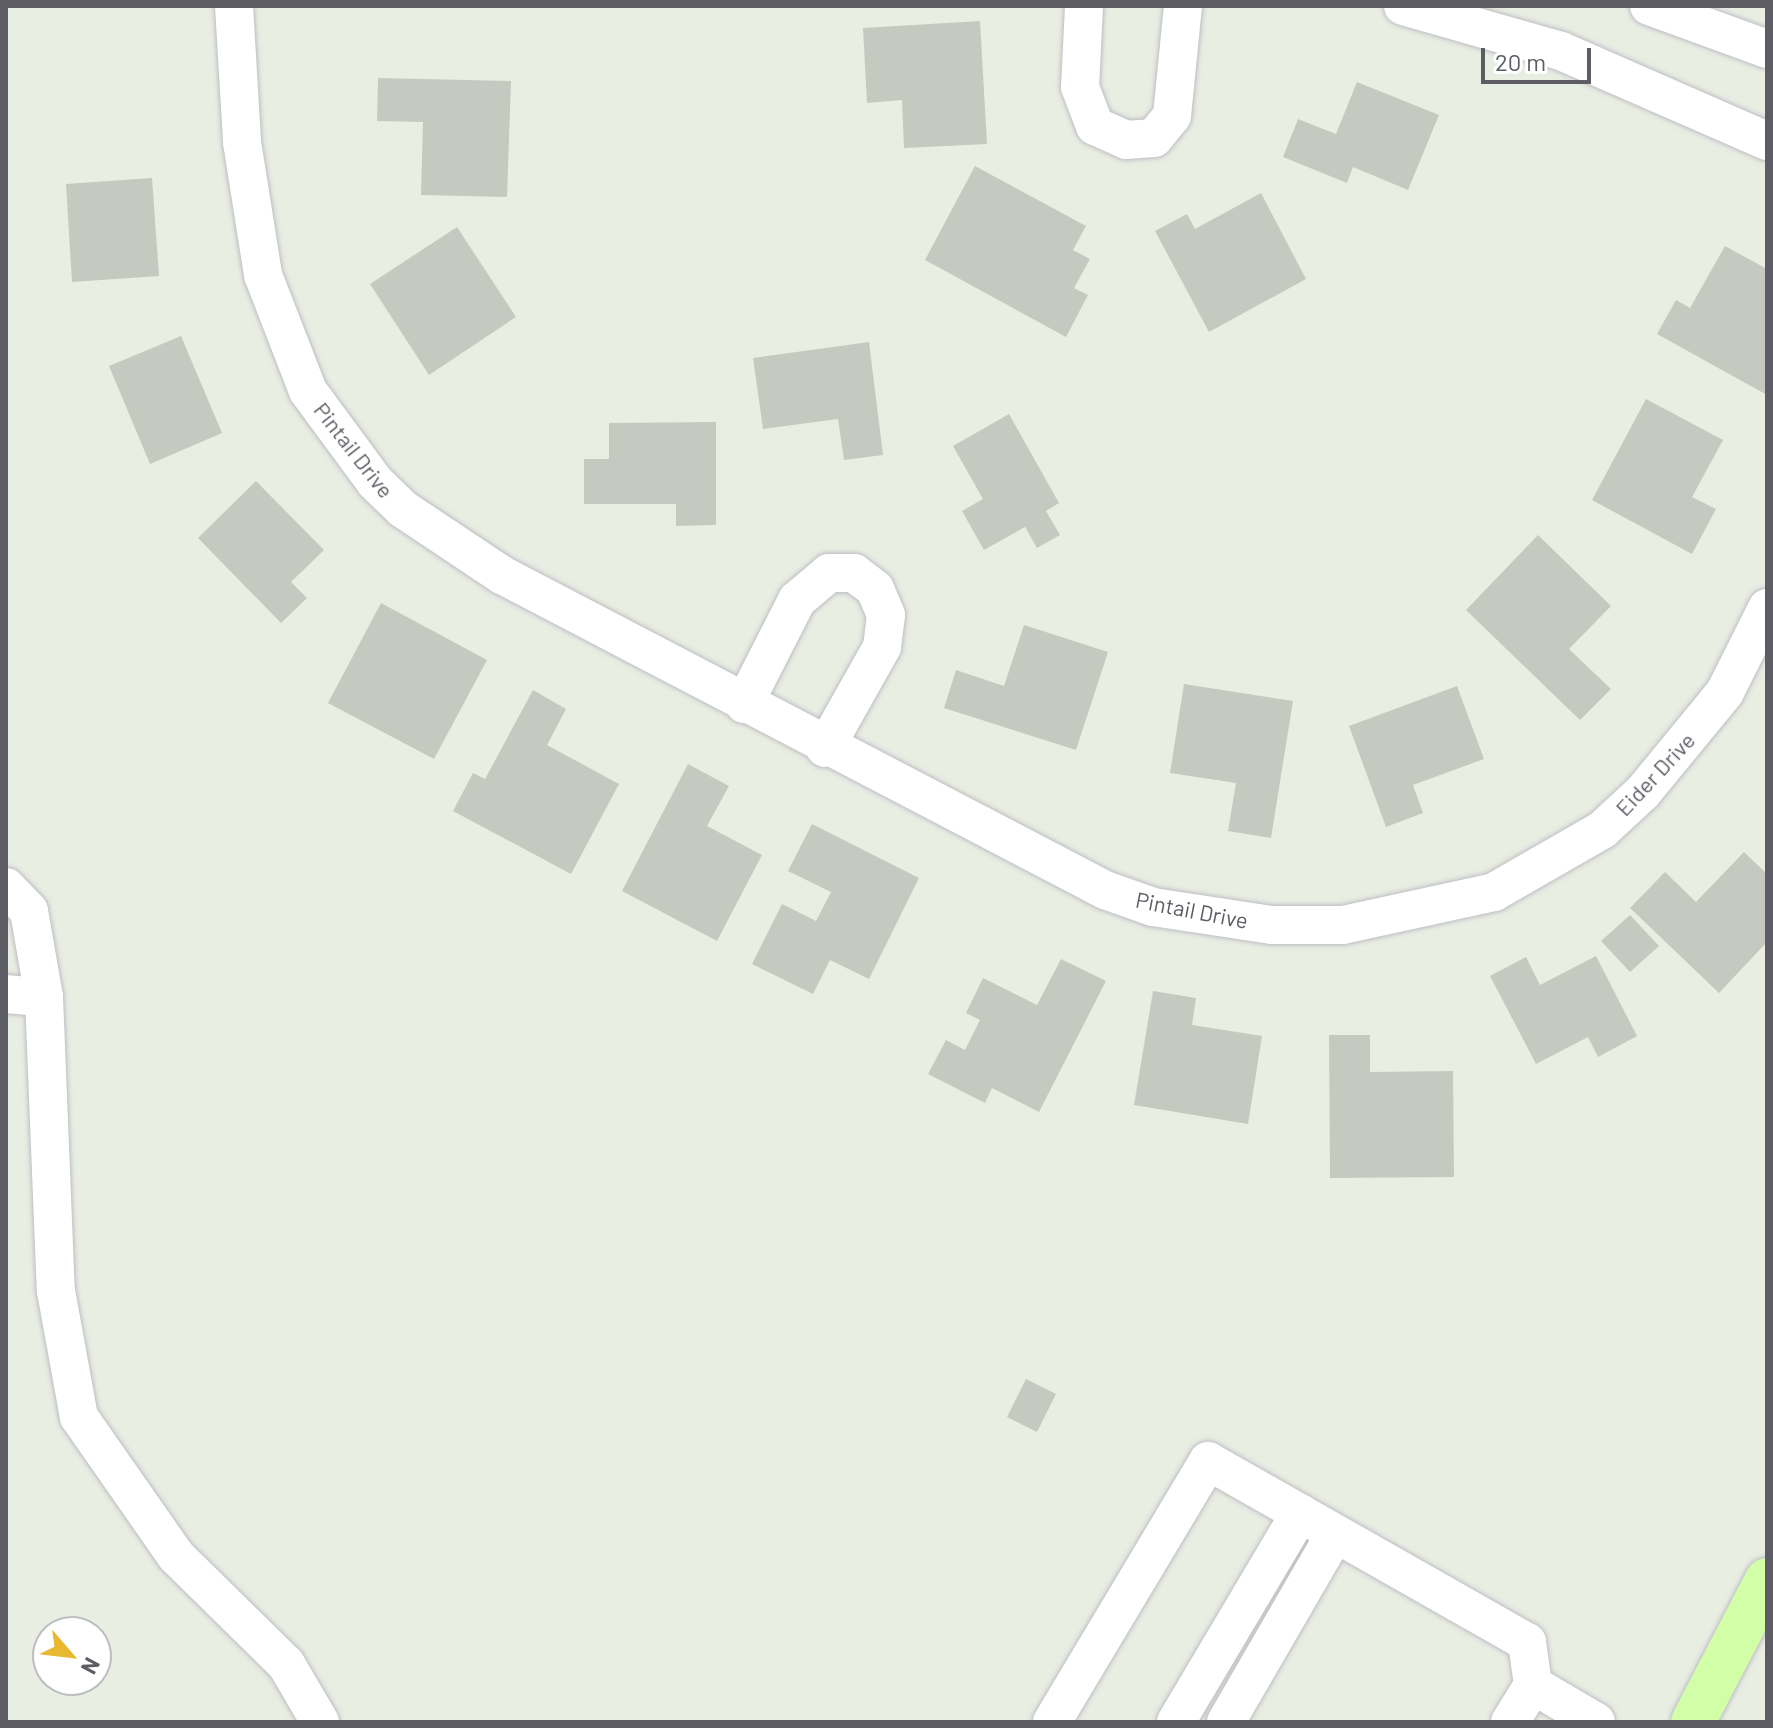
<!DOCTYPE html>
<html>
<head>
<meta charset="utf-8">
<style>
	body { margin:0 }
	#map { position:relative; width:1773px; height:1728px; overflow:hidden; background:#e9eee3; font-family:Barlow,sans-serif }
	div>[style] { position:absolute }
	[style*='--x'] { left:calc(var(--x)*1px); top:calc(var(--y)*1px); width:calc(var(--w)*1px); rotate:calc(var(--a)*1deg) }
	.building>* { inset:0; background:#c6c9bf }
	.roads { filter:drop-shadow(0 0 2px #bfbdc4) drop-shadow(0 0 2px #bfbdc4) }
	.minor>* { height:38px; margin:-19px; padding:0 19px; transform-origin:19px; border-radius:19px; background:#fff }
	.major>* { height:44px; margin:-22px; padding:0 22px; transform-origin:22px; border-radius:22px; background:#d3fea8 }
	span { translate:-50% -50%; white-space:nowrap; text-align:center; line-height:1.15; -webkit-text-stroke:8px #fff; paint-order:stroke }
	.street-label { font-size:22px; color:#5d5b64 }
	.frame { position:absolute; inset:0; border:8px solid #5d5b64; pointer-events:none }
	.north { position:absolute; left:32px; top:1616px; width:80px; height:80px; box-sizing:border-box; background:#fff; border:2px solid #bebdc1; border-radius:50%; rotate:118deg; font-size:22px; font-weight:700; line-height:32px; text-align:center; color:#5d5b64 }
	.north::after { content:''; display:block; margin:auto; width:28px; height:36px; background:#e7b830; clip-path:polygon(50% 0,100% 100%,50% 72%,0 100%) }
	.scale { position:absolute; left:1481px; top:48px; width:110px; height:36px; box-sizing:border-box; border:4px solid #5d5b64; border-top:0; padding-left:10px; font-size:24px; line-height:28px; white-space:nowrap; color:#5d5b64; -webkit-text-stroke:6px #fff; paint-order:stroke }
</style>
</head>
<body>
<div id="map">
	<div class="building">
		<i style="clip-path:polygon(980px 21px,987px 144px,904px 148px,902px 100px,867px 103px,863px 28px)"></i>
		<i style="clip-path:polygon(378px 78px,511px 81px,507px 197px,421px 195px,423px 122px,377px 121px)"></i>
		<i style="clip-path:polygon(1357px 82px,1439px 115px,1408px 190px,1353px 167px,1347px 183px,1283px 157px,1298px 119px,1336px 134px)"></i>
		<i style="clip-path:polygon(975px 166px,1086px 226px,1073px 250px,1090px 259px,1074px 288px,1088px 295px,1066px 337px,925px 260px)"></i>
		<i style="clip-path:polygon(152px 178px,159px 276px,72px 282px,66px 184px)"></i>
		<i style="clip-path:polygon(1261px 193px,1306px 279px,1209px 332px,1155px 231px,1187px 214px,1195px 229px)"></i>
		<i style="clip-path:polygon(457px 227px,516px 317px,429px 375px,370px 284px)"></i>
		<i style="clip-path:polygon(1725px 246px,1767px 269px,1767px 395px,1657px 334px,1676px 300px,1690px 308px)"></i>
		<i style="clip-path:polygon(181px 336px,222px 433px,150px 464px,109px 366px)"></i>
		<i style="clip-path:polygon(869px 342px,883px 455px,844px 460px,838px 419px,763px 429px,753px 358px)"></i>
		<i style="clip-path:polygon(1646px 399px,1723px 440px,1692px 497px,1716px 509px,1692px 554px,1592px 500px)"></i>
		<i style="clip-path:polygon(1009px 414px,1059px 503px,1046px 511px,1060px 535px,1037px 548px,1025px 527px,984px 550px,962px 511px,983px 499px,953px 446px)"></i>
		<i style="clip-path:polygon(716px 422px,716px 525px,676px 526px,676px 504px,584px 504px,584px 459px,609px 459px,609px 423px)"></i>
		<i style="clip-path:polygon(256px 481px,324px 550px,291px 582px,307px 598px,281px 623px,198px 538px)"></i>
		<i style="clip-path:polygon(1538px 535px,1611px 606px,1569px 649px,1611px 689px,1580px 720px,1466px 610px)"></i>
		<i style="clip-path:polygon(381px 603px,487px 660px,434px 759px,328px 703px)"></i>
		<i style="clip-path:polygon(1024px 625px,1108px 652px,1076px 750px,944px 708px,956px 670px,1004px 686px)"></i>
		<i style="clip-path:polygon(1184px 684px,1293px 701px,1271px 838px,1228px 831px,1236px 783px,1170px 773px)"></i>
		<i style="clip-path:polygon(1457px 686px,1484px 759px,1413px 785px,1423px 813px,1386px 827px,1349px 726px)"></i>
		<i style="clip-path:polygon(533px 690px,566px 709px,547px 745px,619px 784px,571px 874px,453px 811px,473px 773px,485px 779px)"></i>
		<i style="clip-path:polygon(688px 764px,729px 786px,707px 826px,762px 855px,717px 941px,622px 891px)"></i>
		<i style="clip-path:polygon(812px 824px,919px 878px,869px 979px,830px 960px,813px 994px,752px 964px,782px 904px,816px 921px,831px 892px,788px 871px)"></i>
		<i style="clip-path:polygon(1744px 852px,1767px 874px,1767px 942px,1719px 993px,1630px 908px,1665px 872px,1696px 902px)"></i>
		<i style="clip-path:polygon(1630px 915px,1659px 946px,1630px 972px,1601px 941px)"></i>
		<i style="clip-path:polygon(1596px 956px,1637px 1036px,1598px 1057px,1588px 1037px,1536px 1064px,1490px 976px,1526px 957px,1540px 985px)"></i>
		<i style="clip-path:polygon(1061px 959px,1106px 981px,1039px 1112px,992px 1088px,985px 1103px,928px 1074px,946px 1040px,965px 1050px,980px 1020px,966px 1013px,983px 978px,1037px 1005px)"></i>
		<i style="clip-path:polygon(1153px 991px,1196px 998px,1192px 1025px,1262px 1036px,1248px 1124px,1134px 1105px)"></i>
		<i style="clip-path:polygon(1329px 1035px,1370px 1035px,1370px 1072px,1453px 1071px,1454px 1177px,1330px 1178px)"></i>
		<i style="clip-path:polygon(1026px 1379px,1056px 1394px,1037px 1432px,1007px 1417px)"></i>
	</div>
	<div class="roads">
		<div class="minor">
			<i style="--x:234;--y:6;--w:136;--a:86.6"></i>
			<i style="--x:242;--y:142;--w:135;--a:81"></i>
			<i style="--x:263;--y:275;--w:124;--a:68.8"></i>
			<i style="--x:308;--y:391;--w:113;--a:53.6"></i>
			<i style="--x:375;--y:482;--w:39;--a:44"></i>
			<i style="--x:403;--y:509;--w:119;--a:33.7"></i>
			<i style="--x:502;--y:575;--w:680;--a:27.58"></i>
			<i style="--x:1105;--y:890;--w:51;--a:19.5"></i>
			<i style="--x:1153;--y:907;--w:120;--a:8.6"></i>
			<i style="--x:1272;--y:925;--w:71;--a:0"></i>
			<i style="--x:1343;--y:925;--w:155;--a:-12.3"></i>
			<i style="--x:1494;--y:892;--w:125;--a:-29.9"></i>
			<i style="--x:1602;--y:830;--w:56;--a:-42.8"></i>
			<i style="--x:1643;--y:792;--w:129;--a:-50.6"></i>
			<i style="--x:1725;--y:692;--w:94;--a:-63.4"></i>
			<i style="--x:1084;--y:6;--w:81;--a:92.8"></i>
			<i style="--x:1080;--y:87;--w:42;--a:69"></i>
			<i style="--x:1095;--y:126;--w:34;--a:24"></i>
			<i style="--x:1126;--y:140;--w:28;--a:-4"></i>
			<i style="--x:1154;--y:138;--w:28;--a:-51"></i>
			<i style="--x:1172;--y:116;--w:111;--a:-84.3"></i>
			<i style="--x:1403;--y:6;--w:164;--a:15.9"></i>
			<i style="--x:1561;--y:51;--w:225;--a:23.6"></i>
			<i style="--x:1649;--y:6;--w:126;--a:20"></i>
			<i style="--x:744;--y:704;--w:117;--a:-63"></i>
			<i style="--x:797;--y:600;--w:42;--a:-40.2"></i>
			<i style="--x:829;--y:573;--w:25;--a:0"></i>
			<i style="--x:854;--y:573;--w:26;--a:37"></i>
			<i style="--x:875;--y:589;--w:28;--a:67"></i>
			<i style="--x:886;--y:615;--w:32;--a:97"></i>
			<i style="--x:882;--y:647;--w:116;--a:119.4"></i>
			<i style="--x:6;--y:887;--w:33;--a:46"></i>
			<i style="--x:29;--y:911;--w:87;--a:80.1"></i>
			<i style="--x:44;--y:997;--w:294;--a:87.7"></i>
			<i style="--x:56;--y:1291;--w:128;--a:79.7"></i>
			<i style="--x:79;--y:1417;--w:169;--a:55.1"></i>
			<i style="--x:176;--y:1556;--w:154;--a:44.5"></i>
			<i style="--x:286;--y:1664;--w:67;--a:59.6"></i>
			<i style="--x:6;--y:994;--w:38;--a:5"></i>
			<i style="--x:1052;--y:1722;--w:304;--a:-59.1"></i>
			<i style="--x:1208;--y:1461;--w:367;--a:29.6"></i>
			<i style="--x:1527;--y:1642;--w:43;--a:82.1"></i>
			<i style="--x:1176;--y:1722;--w:243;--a:-59.3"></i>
			<i style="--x:1226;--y:1722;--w:217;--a:-59.9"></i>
			<i style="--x:1510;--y:1722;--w:44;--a:-58.1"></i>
			<i style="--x:1533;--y:1685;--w:73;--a:30.4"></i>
		</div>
		<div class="major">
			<i style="--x:1693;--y:1722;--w:160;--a:-62.5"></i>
		</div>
	</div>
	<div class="street-label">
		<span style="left:354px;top:450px;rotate:52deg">Pintail Drive</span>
		<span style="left:1655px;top:774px;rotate:-47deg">Eider Drive</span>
		<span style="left:1192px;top:910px;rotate:11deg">Pintail Drive</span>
	</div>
	<div class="frame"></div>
	<div class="north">N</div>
	<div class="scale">20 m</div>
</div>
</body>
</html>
